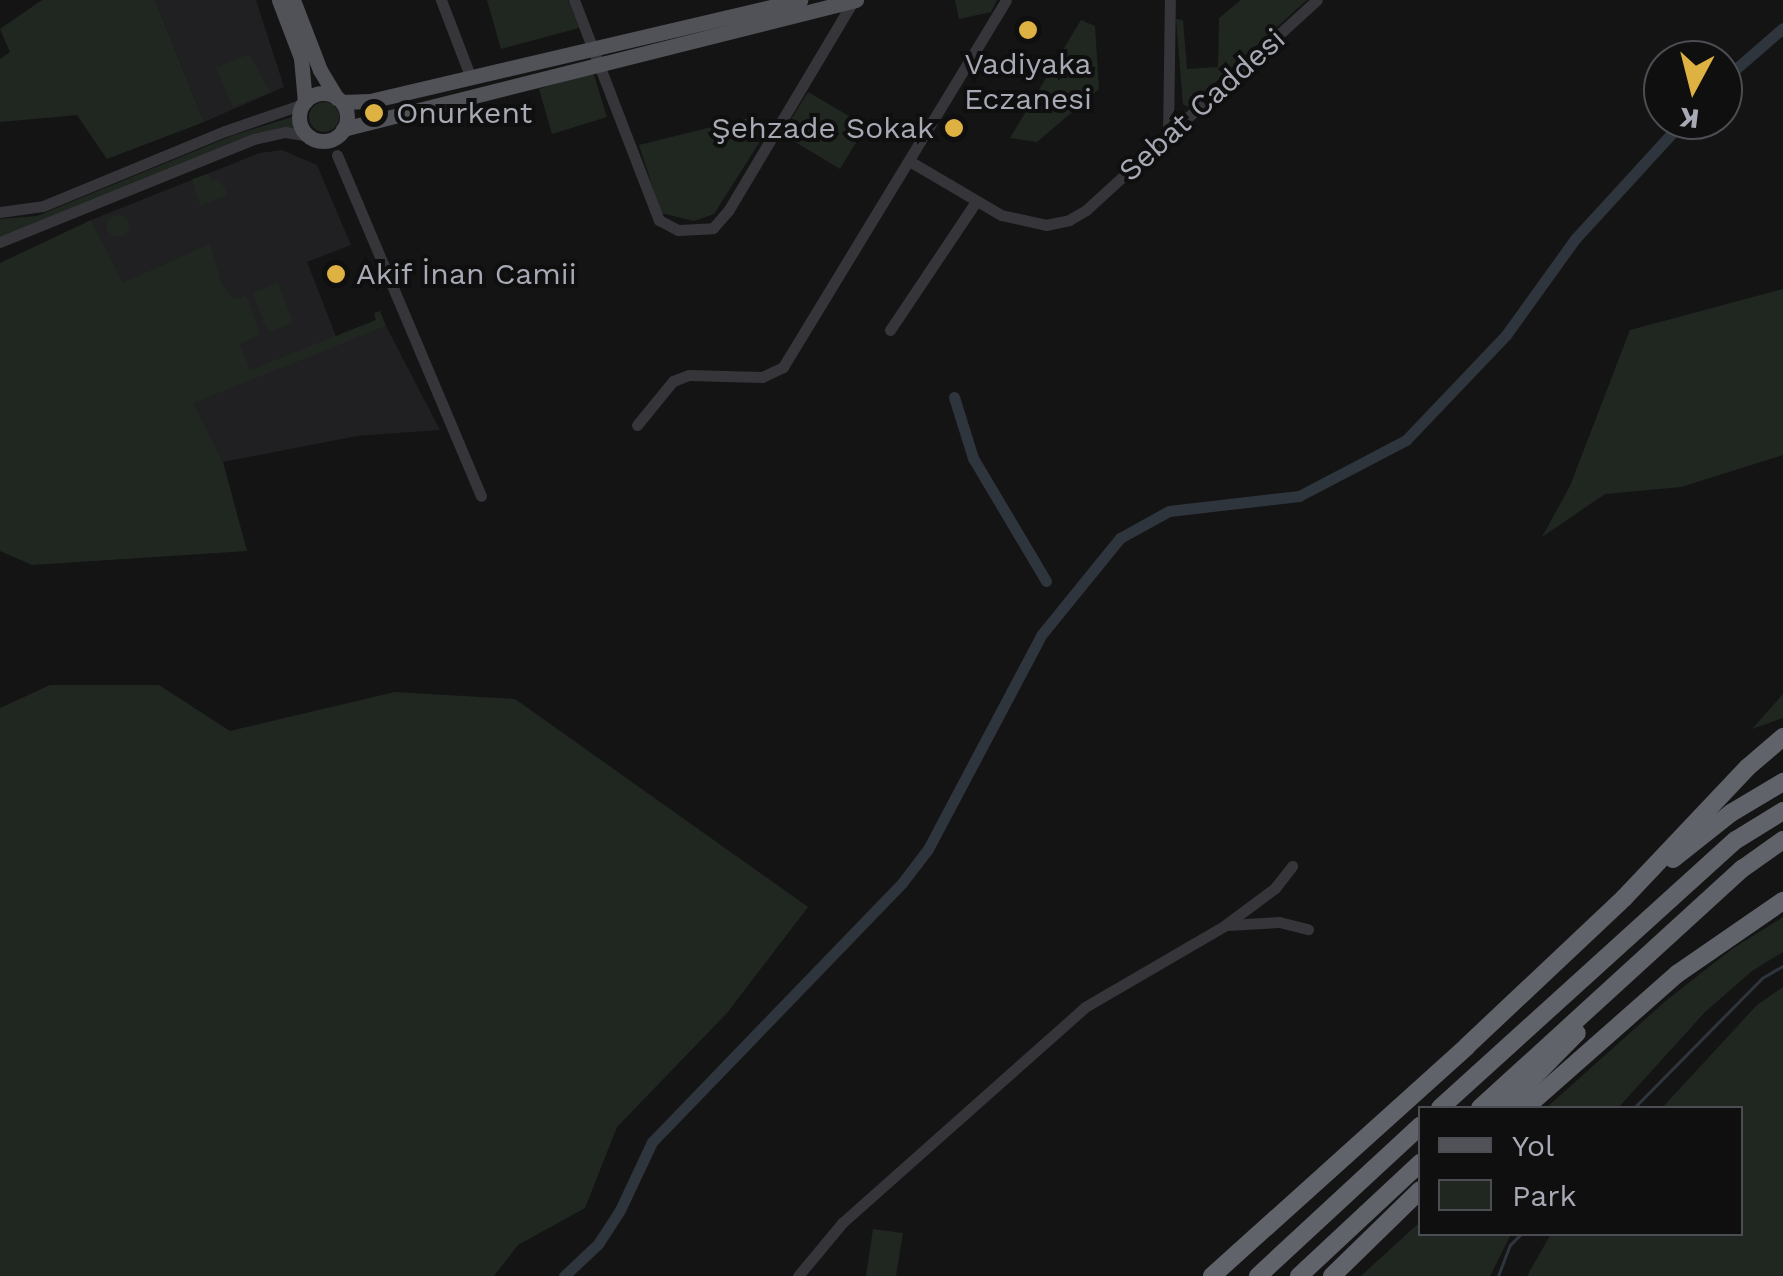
<!DOCTYPE html>
<html>
<head>
<meta charset="utf-8">
<style>
	body { margin:0 }
	#map { position:relative; width:1783px; height:1276px; overflow:hidden; background:#141415; font-family:"Work Sans",sans-serif }
	div>[style] { position:absolute }
	[style*='--x'] { left:calc(var(--x)*1px); top:calc(var(--y)*1px); width:calc(var(--w)*1px); rotate:calc(var(--a)*1deg) }
	.built>* { inset:0; background:#202022 }
	.green>* { inset:0; background:#202721 }
	.round { border-radius:50% }
	.stream>* { height:2.5px; margin:-1.25px; padding:0 1.25px; transform-origin:1.25px; border-radius:1.25px; background:#2e353c }
	.canal>* { height:11px; margin:-5.5px; padding:0 5.5px; transform-origin:5.5px; border-radius:5.5px; background:#2e353c }
	.minor>* { height:11px; margin:-5.5px; padding:0 5.5px; transform-origin:5.5px; border-radius:5.5px; background:#35353a }
	.major>* { height:15px; margin:-7.5px; padding:0 7.5px; transform-origin:7.5px; border-radius:7.5px; background:#515258 }
	.major>.ring { margin:-7.5px; padding:0; box-sizing:content-box; background:none; border:15px solid #515258; border-radius:50% }
	.highway>* { height:18px; margin:-9px; padding:0 9px; transform-origin:9px; border-radius:9px; background:#61636a }
	.dots>* { width:28px; height:28px; translate:-50% -50%; box-sizing:border-box; border:5px solid #0f0f10; border-radius:50% }
	span { translate:-50% -50%; white-space:nowrap; text-align:center; line-height:1.15; -webkit-text-stroke:8px #0f0f10; paint-order:stroke }
	.poi-label { font-size:30px; color:#a7aab4 }
	.left { translate:0 -50%; text-align:left }
	.right { translate:-100% -50%; text-align:right }
	.street-label { font-size:30px; color:#a7aab4 }
	.legend { position:absolute; left:1418px; top:1106px; width:325px; height:130px; box-sizing:border-box; background:#0f0f10; border:2px solid #4c4d52; margin:0; padding:12px 18px; list-style:none; font-size:30px; color:#a7aab4 }
	.legend li { display:flex; align-items:center; gap:20px; height:50px }
	.legend b { width:50px; border:2px solid #4c4d52 }
	.north { position:absolute; left:1643px; top:40px; width:100px; height:100px; box-sizing:border-box; background:#0f0f10; border:2px solid #4c4d52; border-radius:50%; rotate:187deg; font-size:28px; font-weight:700; line-height:40px; text-align:center; color:#a7aab4 }
	.north::after { content:''; display:block; margin:auto; width:35px; height:45px; background:#deb242; clip-path:polygon(50% 0,100% 100%,50% 72%,0 100%) }
</style>
</head>
<body>
<div id="map">
	<div class="built">
		<i style="clip-path:polygon(155px 0,256px 0,284px 87px,204px 122px)"></i>
		<i style="clip-path:polygon(282px 150px,317px 165px,351px 245px,307px 262px,339px 344px,386px 326px,440px 430px,357px 436px,223px 462px,192px 403px,210px 245px,123px 284px,91px 220px,260px 153px)"></i>
	</div>
	<div class="green">
		<i style="clip-path:polygon(42px 0,155px 0,204px 122px,107px 159px,77px 115px,0 122px,0 59px,10px 52px,0 29px)"></i>
		<i style="clip-path:polygon(487px 0,568px 0,579px 28px,501px 49px)"></i>
		<i style="clip-path:polygon(955px 0,997px 0,991px 12px,959px 19px)"></i>
		<i style="clip-path:polygon(1241px 0,1307px 0,1188px 107px,1183px 104px,1176px 19px,1183px 20px,1187px 69px,1218px 67px,1219px 18px)"></i>
		<i style="clip-path:polygon(1081px 20px,1095px 26px,1099px 89px,1037px 142px,1010px 138px)"></i>
		<i style="clip-path:polygon(249px 54px,270px 92px,233px 107px,216px 68px)"></i>
		<i style="clip-path:polygon(593px 72px,607px 117px,552px 134px,539px 89px)"></i>
		<i style="clip-path:polygon(808px 92px,866px 126px,840px 169px,782px 134px)"></i>
		<i class="round" style="left:309px;top:102px;width:30px;height:30px"></i>
		<i style="clip-path:polygon(292px 117px,294px 128px,279px 128px,0 238px,0 219px,37px 216px,234px 135px)"></i>
		<i style="clip-path:polygon(752px 117px,769px 127px,714px 214px,694px 221px,661px 213px,639px 145px)"></i>
		<i style="clip-path:polygon(208px 174px,212px 181px,219px 179px,228px 195px,200px 205px,192px 179px)"></i>
		<i class="round" style="left:107px;top:215px;width:22px;height:22px"></i>
		<i style="clip-path:polygon(91px 220px,123px 283px,210px 244px,222px 285px,233px 299px,246px 296px,260px 334px,240px 344px,250px 370px,376px 320px,374px 313px,380px 311px,386px 326px,193px 403px,223px 462px,247px 551px,32px 565px,0 551px,0 263px)"></i>
		<i style="clip-path:polygon(278px 283px,293px 323px,268px 332px,253px 293px)"></i>
		<i style="clip-path:polygon(1783px 289px,1783px 455px,1681px 487px,1605px 494px,1542px 537px,1570px 486px,1630px 330px)"></i>
		<i style="clip-path:polygon(50px 685px,159px 685px,230px 731px,395px 692px,515px 699px,808px 907px,727px 1013px,617px 1127px,585px 1208px,518px 1245px,494px 1276px,0 1276px,0 708px)"></i>
		<i style="clip-path:polygon(1783px 694px,1783px 718px,1752px 729px)"></i>
		<i style="clip-path:polygon(1783px 917px,1783px 952px,1752px 971px,1705px 1012px,1618px 1108px,1546px 1108px,1668px 999px,1732px 949px)"></i>
		<i style="clip-path:polygon(1783px 987px,1783px 1276px,1527px 1276px,1551px 1234px,1740px 1234px,1740px 1108px,1662px 1108px,1757px 1005px)"></i>
		<i style="clip-path:polygon(1420px 1222px,1420px 1234px,1511px 1234px,1490px 1276px,1361px 1276px)"></i>
		<i style="clip-path:polygon(873px 1229px,903px 1233px,896px 1276px,866px 1276px)"></i>
	</div>
	<div class="stream">
		<i style="--x:1634;--y:1108;--w:182;--a:-45.4"></i>
		<i style="--x:1762;--y:978;--w:24;--a:-30"></i>
		<i style="--x:1498;--y:1276;--w:33;--a:-69"></i>
		<i style="--x:1510;--y:1245;--w:16;--a:-45"></i>
	</div>
	<div class="canal">
		<i style="--x:1723;--y:80;--w:79;--a:-40.9"></i>
		<i style="--x:954;--y:397;--w:64;--a:72.7"></i>
		<i style="--x:973;--y:458;--w:143;--a:59.3"></i>
		<i style="--x:564;--y:1276;--w:47;--a:-43.3"></i>
		<i style="--x:598;--y:1244;--w:40;--a:-57.1"></i>
		<i style="--x:620;--y:1210;--w:75;--a:-64.8"></i>
		<i style="--x:652;--y:1142;--w:360;--a:-46"></i>
		<i style="--x:902;--y:883;--w:43;--a:-52.6"></i>
		<i style="--x:928;--y:849;--w:243;--a:-62.1"></i>
		<i style="--x:1042;--y:634;--w:124;--a:-50.9"></i>
		<i style="--x:1120;--y:538;--w:56;--a:-28.9"></i>
		<i style="--x:1169;--y:511;--w:131;--a:-6.6"></i>
		<i style="--x:1299;--y:496;--w:121;--a:-27.6"></i>
		<i style="--x:1406;--y:440;--w:145;--a:-46.4"></i>
		<i style="--x:1506;--y:335;--w:118;--a:-54.3"></i>
		<i style="--x:1575;--y:239;--w:161;--a:-47.5"></i>
	</div>
	<div class="minor">
		<i style="--x:441;--y:0;--w:84;--a:69"></i>
		<i style="--x:574;--y:0;--w:236;--a:68.9"></i>
		<i style="--x:659;--y:220;--w:21;--a:28"></i>
		<i style="--x:678;--y:230;--w:35;--a:-3"></i>
		<i style="--x:713;--y:228;--w:23;--a:-49"></i>
		<i style="--x:728;--y:211;--w:244;--a:-59.2"></i>
		<i style="--x:1168;--y:135;--w:135;--a:-89.2"></i>
		<i style="--x:337;--y:155;--w:370;--a:67.1"></i>
		<i style="--x:911;--y:162;--w:104;--a:30.5"></i>
		<i style="--x:1001;--y:215;--w:46;--a:12.5"></i>
		<i style="--x:1046;--y:225;--w:24;--a:-12"></i>
		<i style="--x:1069;--y:220;--w:20;--a:-30"></i>
		<i style="--x:1086;--y:210;--w:312;--a:-42.3"></i>
		<i style="--x:0;--y:212;--w:43;--a:-7.9"></i>
		<i style="--x:43;--y:206;--w:197;--a:-22.4"></i>
		<i style="--x:225;--y:131;--w:83;--a:-19.1"></i>
		<i style="--x:0;--y:242;--w:274;--a:-22.1"></i>
		<i style="--x:254;--y:139;--w:32;--a:-13"></i>
		<i style="--x:285;--y:132;--w:24;--a:9"></i>
		<i style="--x:890;--y:330;--w:153;--a:-56.2"></i>
		<i style="--x:637;--y:425;--w:57;--a:-50.7"></i>
		<i style="--x:673;--y:381;--w:17;--a:-21"></i>
		<i style="--x:689;--y:375;--w:73;--a:1.6"></i>
		<i style="--x:762;--y:377;--w:23;--a:-25"></i>
		<i style="--x:783;--y:367;--w:429;--a:-58.7"></i>
		<i style="--x:1228;--y:925;--w:51;--a:-3.4"></i>
		<i style="--x:1279;--y:922;--w:30;--a:14"></i>
		<i style="--x:798;--y:1276;--w:69;--a:-50.3"></i>
		<i style="--x:842;--y:1223;--w:325;--a:-41.6"></i>
		<i style="--x:1085;--y:1007;--w:161;--a:-30.2"></i>
		<i style="--x:1224;--y:926;--w:64;--a:-36.7"></i>
		<i style="--x:1275;--y:888;--w:28;--a:-52"></i>
	</div>
	<div class="major">
		<i style="--x:279;--y:0;--w:62;--a:69.2"></i>
		<i style="--x:301;--y:58;--w:44;--a:84.8"></i>
		<i style="--x:293;--y:0;--w:75;--a:68.9"></i>
		<i style="--x:320;--y:70;--w:33;--a:59"></i>
		<i class="ring" style="left:299px;top:93px;width:33px;height:33px"></i>
		<i style="--x:342;--y:102;--w:28;--a:-2"></i>
		<i style="--x:370;--y:101;--w:442;--a:-13.2"></i>
		<i style="--x:343;--y:129;--w:529;--a:-14.12"></i>
	</div>
	<div class="highway">
		<i style="--x:1673;--y:859;--w:74;--a:-38.4"></i>
		<i style="--x:1731;--y:813;--w:61;--a:-30.8"></i>
		<i style="--x:1440;--y:1108;--w:399;--a:-42.2"></i>
		<i style="--x:1736;--y:840;--w:55;--a:-31.7"></i>
		<i style="--x:1480;--y:1108;--w:355;--a:-42.4"></i>
		<i style="--x:1742;--y:869;--w:50;--a:-35.3"></i>
		<i style="--x:1503;--y:1108;--w:105;--a:-45.4"></i>
		<i style="--x:1525;--y:1108;--w:203;--a:-41.4"></i>
		<i style="--x:1677;--y:974;--w:129;--a:-34.6"></i>
		<i style="--x:1212;--y:1276;--w:343;--a:-42"></i>
		<i style="--x:1467;--y:1046;--w:216;--a:-43.3"></i>
		<i style="--x:1624;--y:898;--w:180;--a:-46.6"></i>
		<i style="--x:1748;--y:767;--w:46;--a:-40.6"></i>
		<i style="--x:1258;--y:1276;--w:221;--a:-42.8"></i>
		<i style="--x:1299;--y:1276;--w:166;--a:-43"></i>
		<i style="--x:1332;--y:1276;--w:123;--a:-44.3"></i>
	</div>
	<div class="dots">
		<i style="left:1028px;top:30px;background:#deb242"></i>
		<i style="left:374px;top:113px;background:#deb242"></i>
		<i style="left:954px;top:128px;background:#deb242"></i>
		<i style="left:336px;top:274px;background:#deb242"></i>
	</div>
	<div class="poi-label">
		<span style="left:1028px;top:81px">Vadiyaka<br>Eczanesi</span>
		<span class="left" style="left:396px;top:113px">Onurkent</span>
		<span class="right" style="left:934px;top:128px">Şehzade Sokak</span>
		<span class="left" style="left:356px;top:274px">Akif İnan Camii</span>
	</div>
	<div class="street-label">
		<span style="left:1202px;top:105px;rotate:-42deg">Sebat Caddesi</span>
	</div>
	<ul class="legend">
	<li><b style="height:12px;background:#515258"></b>Yol</li>
	<li><b style="height:28px;background:#202721"></b>Park</li>
	</ul>
	<div class="north">K</div>
</div>
</body>
</html>
